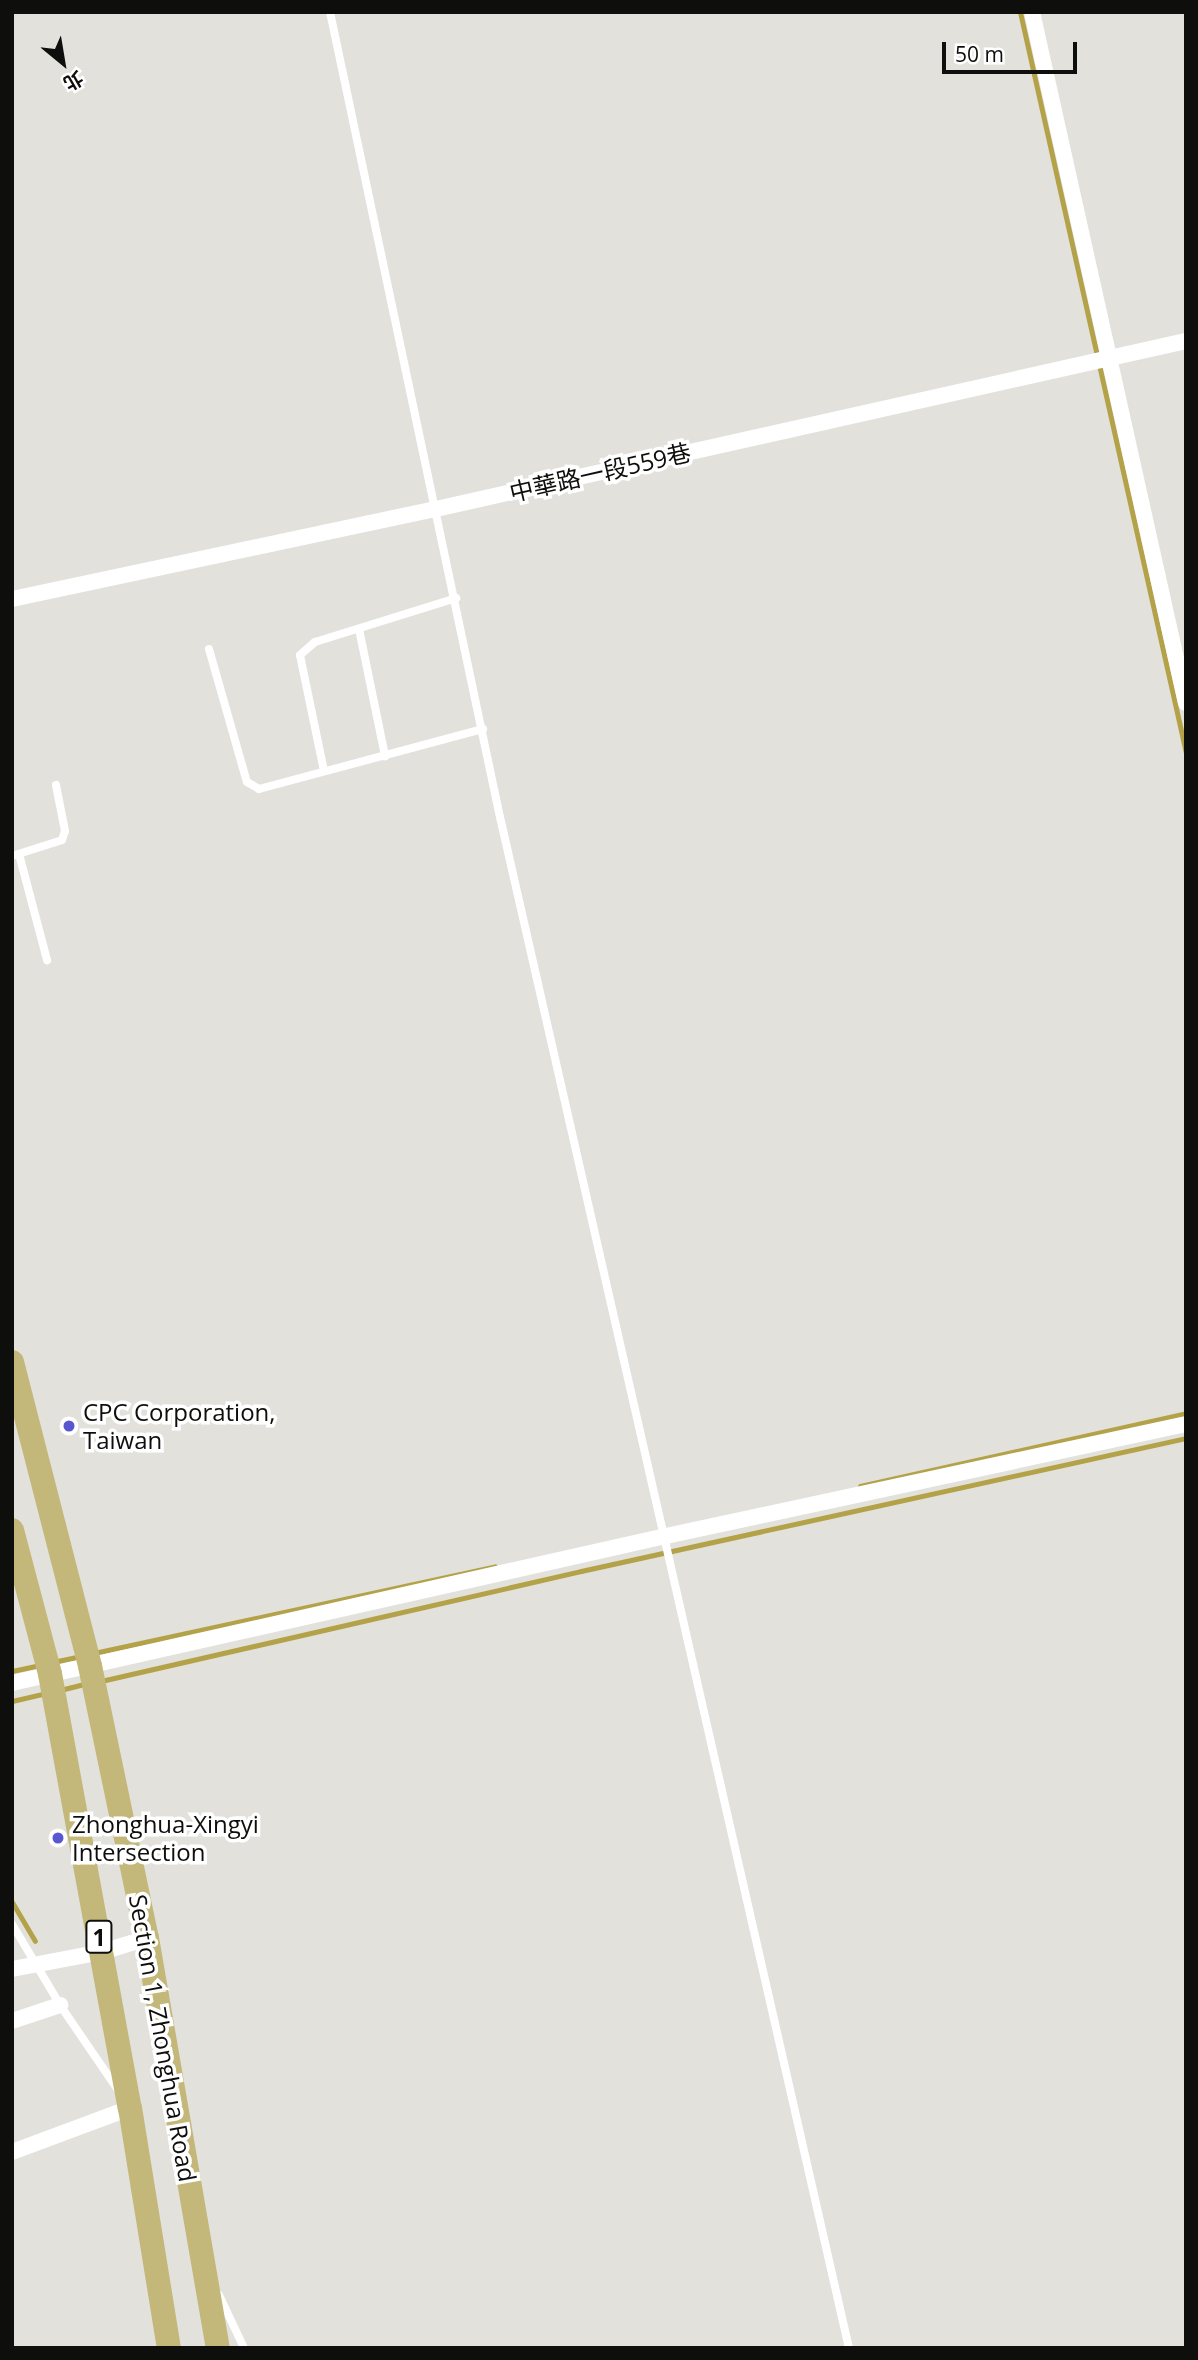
<!DOCTYPE html>
<html>
<head>
<meta charset="utf-8">
<style>
	body { margin:0 }
	#map { position:relative; width:1198px; height:2360px; overflow:hidden; background:#e2e1dc; font-family:"Open Sans","Noto Sans TC",sans-serif }
	div>[style] { position:absolute }
	[style*='--x'] { left:calc(var(--x)*1px); top:calc(var(--y)*1px); width:calc(var(--w)*1px); rotate:calc(var(--a)*1deg) }
	.stream>* { height:5px; margin:-2.5px; padding:0 2.5px; transform-origin:2.5px; border-radius:2.5px; background:#b3a248 }
	.lane>* { height:8px; margin:-4px; padding:0 4px; transform-origin:4px; border-radius:4px; background:#fff }
	.street>* { height:16px; margin:-8px; padding:0 8px; transform-origin:8px; border-radius:8px; background:#fff }
	.primary>* { height:24px; margin:-12px; padding:0 12px; transform-origin:12px; border-radius:12px; background:#c3b879 }
	.dots>* { width:19px; height:19px; translate:-50% -50%; box-sizing:border-box; border:4px solid #fff; border-radius:50% }
	span { translate:-50% -50%; white-space:nowrap; text-align:center; line-height:1.15; -webkit-text-stroke:7px #fff; paint-order:stroke }
	.shield-label span { padding:2px 5px; background:#fff; border:2px solid; border-radius:5px; -webkit-text-stroke-width:0 }
	.shield-label { font-size:23px; color:#0e0e0d; font-weight:700 }
	.street-label { font-size:24px; color:#0e0e0d }
	.poi-label { font-size:24px; color:#0e0e0d }
	.left { translate:0 -50%; text-align:left }
	.frame { position:absolute; inset:0; border:14px solid #0e0e0d; pointer-events:none }
	.north { position:absolute; left:28px; top:28px; width:70px; height:70px; -webkit-text-stroke:5px #fff; paint-order:stroke; rotate:150deg; font-size:19px; font-weight:700; line-height:28px; text-align:center; color:#0e0e0d }
	.north::after { content:''; display:block; margin:auto; width:24px; height:32px; background:#0e0e0d; clip-path:polygon(50% 0,100% 100%,50% 72%,0 100%) }
	.scale { position:absolute; left:942px; top:42px; width:135px; height:32px; box-sizing:border-box; border:4px solid #0e0e0d; border-top:0; padding-left:9px; font-size:21px; line-height:24px; white-space:nowrap; color:#0e0e0d; -webkit-text-stroke:5px #fff; paint-order:stroke }
</style>
</head>
<body>
<div id="map">
	<div class="stream">
		<i style="--x:1020;--y:12;--w:759;--a:77.37"></i>
		<i style="--x:860;--y:1486;--w:334;--a:-12.6"></i>
		<i style="--x:94;--y:1653;--w:410;--a:-12.2"></i>
		<i style="--x:53;--y:1662;--w:29;--a:-12"></i>
		<i style="--x:12;--y:1671;--w:29;--a:-12"></i>
		<i style="--x:101;--y:1681;--w:492;--a:-12.9"></i>
		<i style="--x:581;--y:1571;--w:619;--a:-12.4"></i>
		<i style="--x:60;--y:1690;--w:29;--a:-14"></i>
		<i style="--x:12;--y:1701;--w:36;--a:-13"></i>
		<i style="--x:12;--y:1902;--w:45;--a:59.5"></i>
	</div>
	<div class="lane">
		<i style="--x:330;--y:12;--w:823;--a:78.08"></i>
		<i style="--x:500;--y:817;--w:1570;--a:77.16"></i>
		<i style="--x:359;--y:629;--w:130;--a:78.4"></i>
		<i style="--x:209;--y:649;--w:138;--a:74.1"></i>
		<i style="--x:247;--y:782;--w:14;--a:30"></i>
		<i style="--x:259;--y:789;--w:232;--a:-15"></i>
		<i style="--x:324;--y:771;--w:118;--a:-101.7"></i>
		<i style="--x:300;--y:655;--w:20;--a:-41"></i>
		<i style="--x:315;--y:642;--w:148;--a:-17.3"></i>
		<i style="--x:19;--y:854;--w:110;--a:75.2"></i>
		<i style="--x:12;--y:856;--w:52;--a:-17.7"></i>
		<i style="--x:62;--y:840;--w:9;--a:-72"></i>
		<i style="--x:65;--y:831;--w:47;--a:-101.1"></i>
		<i style="--x:12;--y:1924;--w:94;--a:59.3"></i>
		<i style="--x:60;--y:2005;--w:103;--a:55.7"></i>
		<i style="--x:219;--y:2295;--w:59;--a:64.7"></i>
	</div>
	<div class="street">
		<i style="--x:1032;--y:12;--w:708;--a:77.44"></i>
		<i style="--x:12;--y:599;--w:433;--a:-12"></i>
		<i style="--x:436;--y:509;--w:769;--a:-12.63"></i>
		<i style="--x:12;--y:1683;--w:670;--a:-12.67"></i>
		<i style="--x:666;--y:1536;--w:532;--a:-12.15"></i>
		<i style="--x:12;--y:1969;--w:92;--a:-10.7"></i>
		<i style="--x:102;--y:1952;--w:47;--a:-17.3"></i>
		<i style="--x:12;--y:2021;--w:51;--a:-18.4"></i>
		<i style="--x:12;--y:2152;--w:126;--a:-20.4"></i>
	</div>
	<div class="primary">
		<i style="--x:12;--y:1362;--w:314;--a:75.6"></i>
		<i style="--x:90;--y:1666;--w:278;--a:78.2"></i>
		<i style="--x:147;--y:1938;--w:416;--a:80.2"></i>
		<i style="--x:12;--y:1530;--w:149;--a:75.2"></i>
		<i style="--x:50;--y:1674;--w:441;--a:79.6"></i>
		<i style="--x:130;--y:2108;--w:243;--a:80.8"></i>
	</div>
	<div class="dots">
		<i style="left:69px;top:1426px;background:#5857cf"></i>
		<i style="left:58px;top:1838px;background:#5857cf"></i>
	</div>
	<div class="shield-label">
		<span style="left:99px;top:1937px">1</span>
	</div>
	<div class="street-label">
		<span style="left:600px;top:472px;rotate:-13deg">中華路一段559巷</span>
		<span style="left:163px;top:2038px;rotate:80deg">Section 1, Zhonghua Road</span>
	</div>
	<div class="poi-label">
		<span class="left" style="left:83px;top:1426px">CPC Corporation,<br>Taiwan</span>
		<span class="left" style="left:72px;top:1838px">Zhonghua-Xingyi<br>Intersection</span>
	</div>
	<div class="frame"></div>
	<div class="north">北</div>
	<div class="scale">50 m</div>
</div>
</body>
</html>
